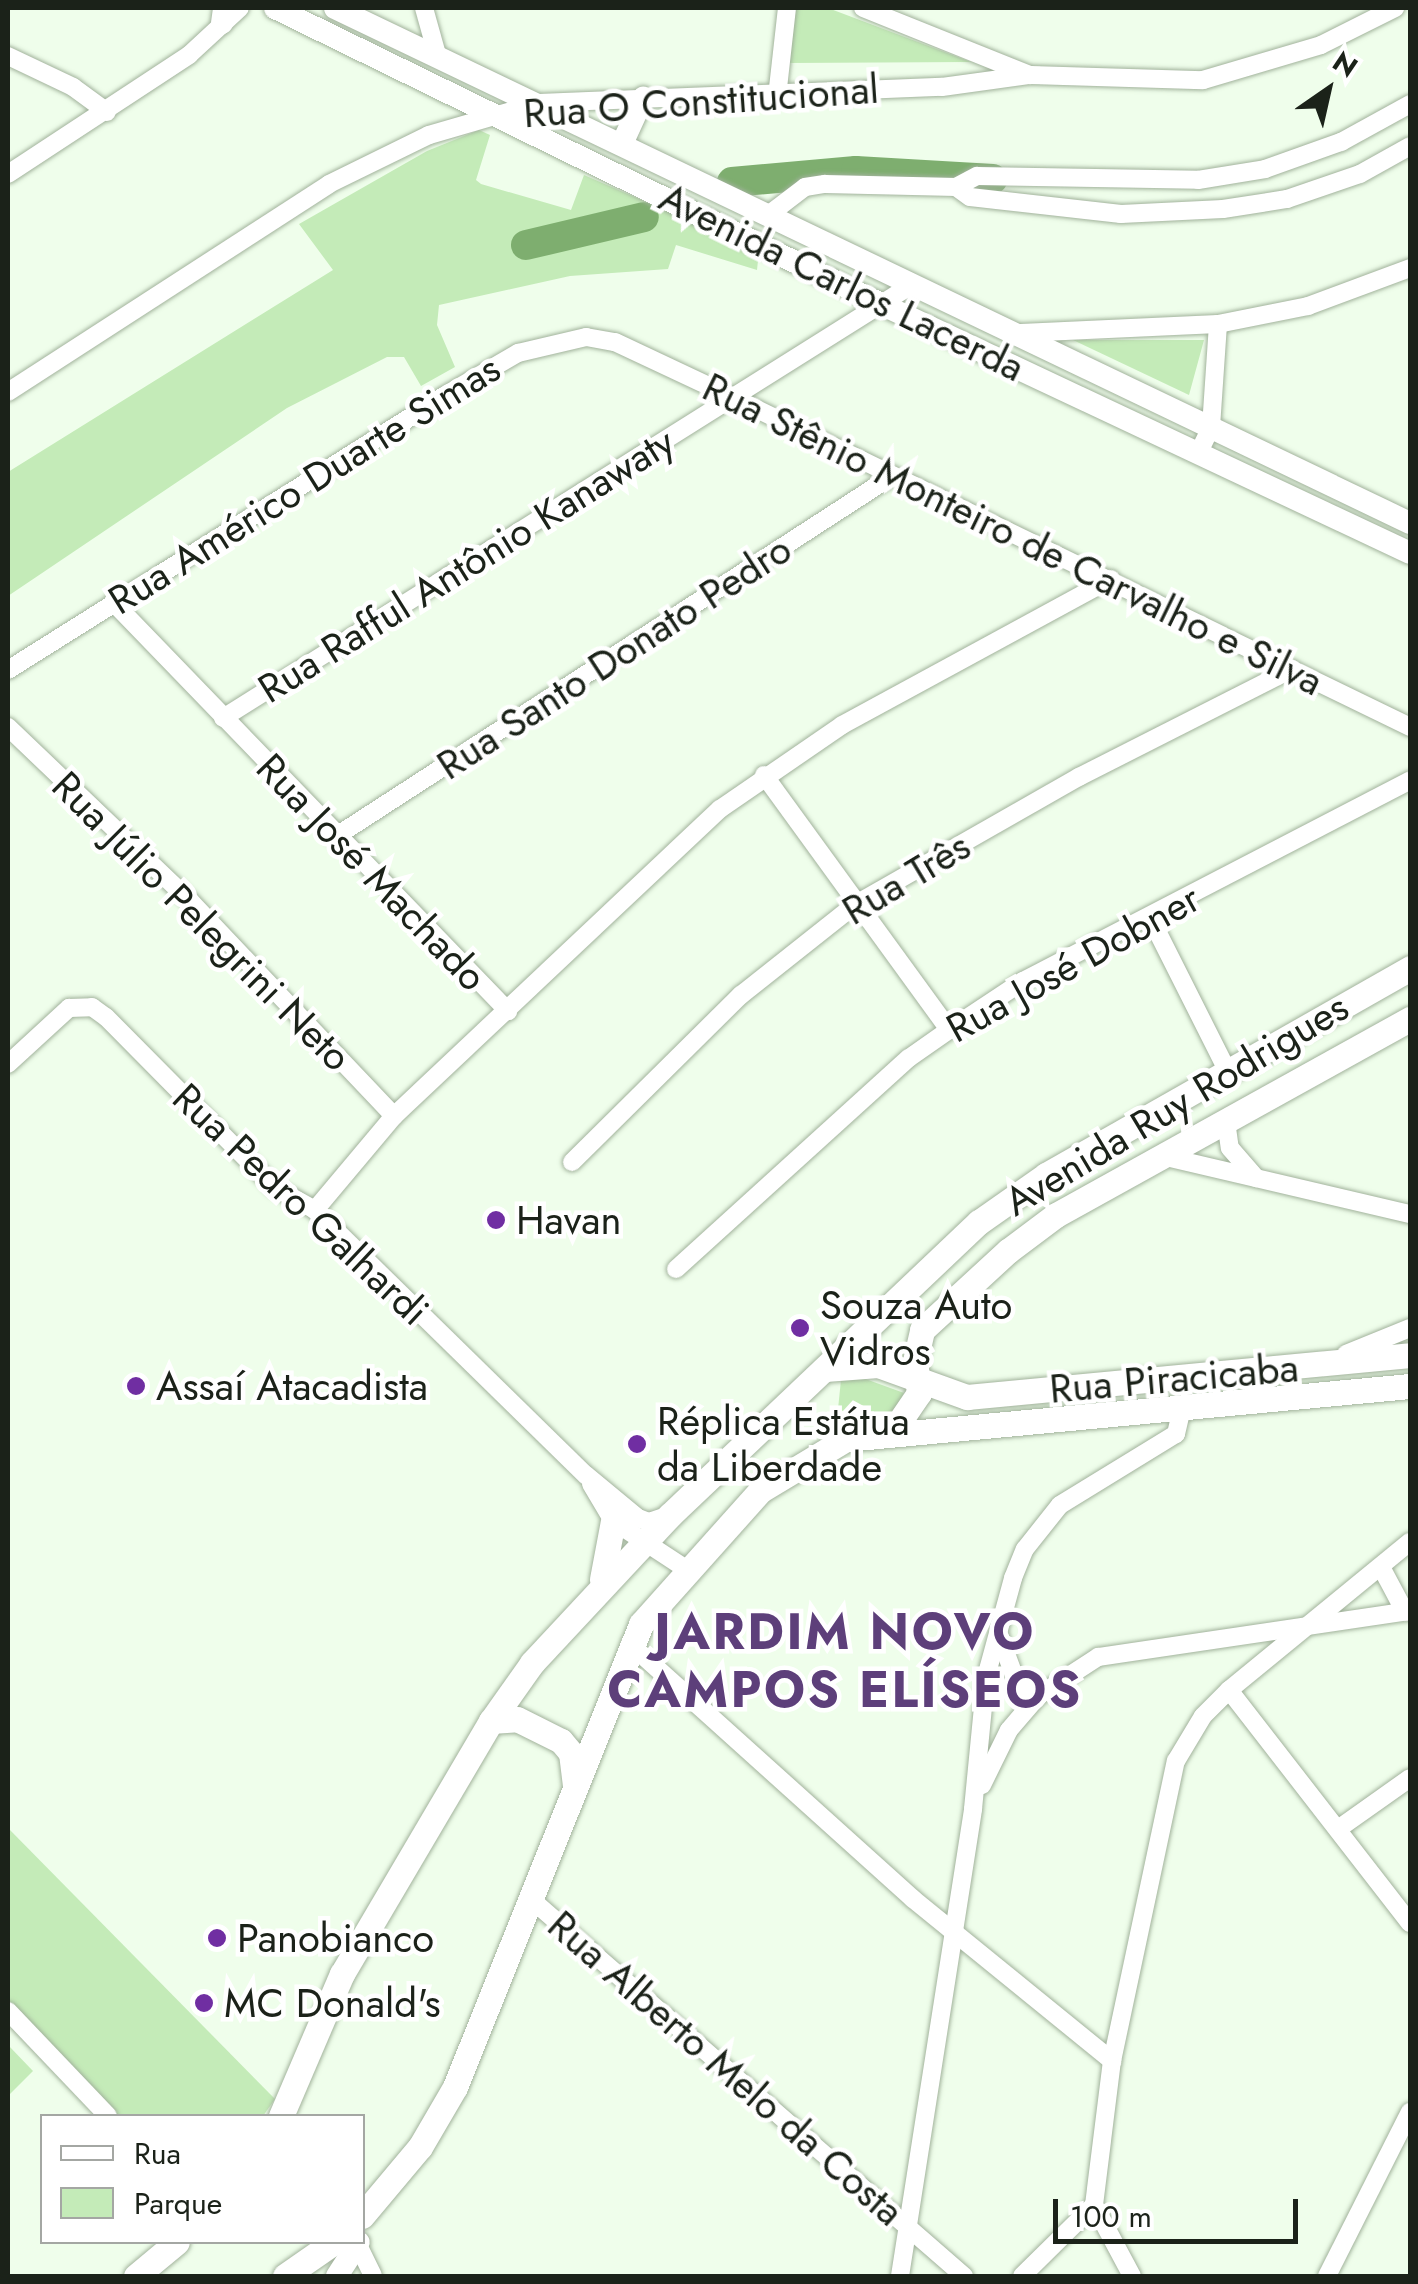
<!DOCTYPE html>
<html>
<head>
<meta charset="utf-8">
<style>
	body { margin:0 }
	#map { position:relative; width:1418px; height:2284px; overflow:hidden; background:#effeeb; font-family:Jost,sans-serif }
	div>[style] { position:absolute }
	[style*='--x'] { left:calc(var(--x)*1px); top:calc(var(--y)*1px); width:calc(var(--w)*1px); rotate:calc(var(--a)*1deg) }
	.green>* { inset:0; background:#c4ebb8 }
	.river>* { height:30px; margin:-15px; padding:0 15px; transform-origin:15px; border-radius:15px; background:#7eae6f }
	.roads { filter:drop-shadow(0 0 2px #a1b29b) drop-shadow(0 0 2px #a1b29b) }
	.street>* { height:18px; margin:-9px; padding:0 9px; transform-origin:9px; border-radius:9px; background:#fff }
	.secondary>* { height:22px; margin:-11px; padding:0 11px; transform-origin:11px; border-radius:11px; background:#fff }
	.primary>* { height:25px; margin:-12.5px; padding:0 12.5px; transform-origin:12.5px; border-radius:12.5px; background:#fff }
	.dots>* { width:28px; height:28px; translate:-50% -50%; box-sizing:border-box; border:5px solid #fff; border-radius:50% }
	span { translate:-50% -50%; white-space:nowrap; text-align:center; line-height:1.15; -webkit-text-stroke:9px #fff; paint-order:stroke }
	.street-label { font-size:40px; color:#1b2219 }
	.poi-label { font-size:40px; color:#1b2219 }
	.left { translate:0 -50%; text-align:left }
	.district-label { font-size:50px; color:#5d3f7a; font-weight:700; letter-spacing:2.5px }
	.frame { position:absolute; inset:0; border:10px solid #1b2219; pointer-events:none }
	.legend { position:absolute; left:40px; top:2114px; width:325px; height:130px; box-sizing:border-box; background:#fff; border:2px solid #a4a7a3; margin:0; padding:12px 18px; list-style:none; font-size:30px; color:#1b2219 }
	.legend li { display:flex; align-items:center; gap:20px; height:50px }
	.legend b { width:50px; border:2px solid #a4a7a3 }
	.north { position:absolute; left:1278px; top:40px; width:100px; height:100px; -webkit-text-stroke:8px #fff; paint-order:stroke; rotate:34deg; font-size:28px; font-weight:700; line-height:40px; text-align:center; color:#1b2219 }
	.north::after { content:''; display:block; margin:auto; width:35px; height:45px; background:#1b2219; clip-path:polygon(50% 0,100% 100%,50% 72%,0 100%) }
	.scale { position:absolute; left:1053px; top:2199px; width:245px; height:45px; box-sizing:border-box; border:5px solid #1b2219; border-top:0; padding-left:12px; font-size:30px; line-height:35px; white-space:nowrap; color:#1b2219; -webkit-text-stroke:8px #fff; paint-order:stroke }
</style>
</head>
<body>
<div id="map">
	<div class="green">
		<i style="clip-path:polygon(792px 8px,828px 8px,971px 62px,788px 63px)"></i>
		<i style="clip-path:polygon(479px 130px,490px 135px,476px 180px,481px 184px,571px 210px,584px 175px,759px 251px,757px 270px,676px 245px,668px 269px,570px 276px,439px 305px,437px 325px,455px 367px,421px 386px,404px 357px,387px 357px,287px 408px,8px 596px,8px 472px,333px 270px,299px 224px,427px 151px)"></i>
		<i style="clip-path:polygon(1073px 340px,1204px 340px,1189px 395px)"></i>
		<i style="clip-path:polygon(860px 1377px,904px 1393px,891px 1416px,861px 1418px,838px 1409px,841px 1380px)"></i>
		<i style="clip-path:polygon(8px 1828px,275px 2099px,263px 2116px,106px 2116px,8px 2013px)"></i>
		<i style="clip-path:polygon(8px 2045px,33px 2071px,8px 2096px)"></i>
	</div>
	<div class="river">
		<i style="--x:732;--y:182;--w:124;--a:-5.1"></i>
		<i style="--x:856;--y:171;--w:137;--a:3.3"></i>
		<i style="--x:526;--y:245;--w:121;--a:-13.3"></i>
	</div>
	<div class="roads">
		<div class="street">
			<i style="--x:424;--y:8;--w:52;--a:74.4"></i>
			<i style="--x:863;--y:8;--w:180;--a:21.9"></i>
			<i style="--x:8;--y:56;--w:72;--a:25.5"></i>
			<i style="--x:73;--y:87;--w:42;--a:36.3"></i>
			<i style="--x:778;--y:88;--w:81;--a:-83.6"></i>
			<i style="--x:8;--y:174;--w:217;--a:-33.3"></i>
			<i style="--x:189;--y:55;--w:69;--a:-42.7"></i>
			<i style="--x:956;--y:187;--w:24;--a:-28"></i>
			<i style="--x:977;--y:176;--w:221;--a:1"></i>
			<i style="--x:1198;--y:180;--w:68;--a:-9.3"></i>
			<i style="--x:1265;--y:169;--w:81;--a:-19.6"></i>
			<i style="--x:1341;--y:142;--w:79;--a:-28.8"></i>
			<i style="--x:767;--y:216;--w:48;--a:-37.3"></i>
			<i style="--x:805;--y:187;--w:20;--a:-9"></i>
			<i style="--x:825;--y:184;--w:131;--a:1.3"></i>
			<i style="--x:956;--y:187;--w:17;--a:36"></i>
			<i style="--x:970;--y:197;--w:152;--a:6.4"></i>
			<i style="--x:1121;--y:214;--w:102;--a:-2.8"></i>
			<i style="--x:1223;--y:209;--w:65;--a:-8.9"></i>
			<i style="--x:1287;--y:199;--w:77;--a:-18.9"></i>
			<i style="--x:1360;--y:174;--w:57;--a:-29.2"></i>
			<i style="--x:1021;--y:333;--w:197;--a:-2.6"></i>
			<i style="--x:1218;--y:324;--w:92;--a:-11.3"></i>
			<i style="--x:1308;--y:306;--w:109;--a:-20.4"></i>
			<i style="--x:8;--y:392;--w:382;--a:-32.9"></i>
			<i style="--x:329;--y:184;--w:111;--a:-26.1"></i>
			<i style="--x:429;--y:135;--w:115;--a:-16.2"></i>
			<i style="--x:539;--y:103;--w:403;--a:-2.3"></i>
			<i style="--x:942;--y:87;--w:89;--a:-7.8"></i>
			<i style="--x:1030;--y:75;--w:173;--a:1.7"></i>
			<i style="--x:1203;--y:80;--w:123;--a:-16.5"></i>
			<i style="--x:1321;--y:45;--w:83;--a:-26.6"></i>
			<i style="--x:1198;--y:454;--w:30;--a:-64"></i>
			<i style="--x:1211;--y:427;--w:103;--a:-86.1"></i>
			<i style="--x:113;--y:602;--w:569;--a:46"></i>
			<i style="--x:8;--y:670;--w:515;--a:-32.15"></i>
			<i style="--x:444;--y:396;--w:86;--a:-30.2"></i>
			<i style="--x:518;--y:353;--w:70;--a:-13.2"></i>
			<i style="--x:586;--y:337;--w:29;--a:10"></i>
			<i style="--x:615;--y:342;--w:129;--a:25.2"></i>
			<i style="--x:732;--y:397;--w:754;--a:25.95"></i>
			<i style="--x:223;--y:718;--w:815;--a:-32.17"></i>
			<i style="--x:8;--y:727;--w:253;--a:43.7"></i>
			<i style="--x:191;--y:902;--w:295;--a:46.5"></i>
			<i style="--x:764;--y:775;--w:315;--a:54"></i>
			<i style="--x:335;--y:837;--w:664;--a:-32.95"></i>
			<i style="--x:1150;--y:917;--w:171;--a:63.3"></i>
			<i style="--x:8;--y:1064;--w:83;--a:-42.6"></i>
			<i style="--x:69;--y:1008;--w:23;--a:-2"></i>
			<i style="--x:92;--y:1007;--w:17;--a:36"></i>
			<i style="--x:106;--y:1017;--w:239;--a:45.3"></i>
			<i style="--x:274;--y:1187;--w:47;--a:29.3"></i>
			<i style="--x:315;--y:1210;--w:379;--a:44.4"></i>
			<i style="--x:586;--y:1475;--w:67;--a:39.6"></i>
			<i style="--x:638;--y:1518;--w:12;--a:20"></i>
			<i style="--x:649;--y:1522;--w:21;--a:-19"></i>
			<i style="--x:1226;--y:1121;--w:27;--a:82"></i>
			<i style="--x:1230;--y:1148;--w:40;--a:49"></i>
			<i style="--x:1162;--y:1156;--w:255;--a:13.2"></i>
			<i style="--x:572;--y:1162;--w:238;--a:-44.7"></i>
			<i style="--x:741;--y:995;--w:147;--a:-38.4"></i>
			<i style="--x:856;--y:904;--w:257;--a:-29.7"></i>
			<i style="--x:1079;--y:777;--w:239;--a:-26.9"></i>
			<i style="--x:315;--y:1210;--w:123;--a:-50"></i>
			<i style="--x:394;--y:1116;--w:448;--a:-43.3"></i>
			<i style="--x:720;--y:809;--w:148;--a:-34.5"></i>
			<i style="--x:842;--y:725;--w:306;--a:-28.5"></i>
			<i style="--x:676;--y:1269;--w:314;--a:-42.2"></i>
			<i style="--x:909;--y:1058;--w:49;--a:-35"></i>
			<i style="--x:949;--y:1030;--w:89;--a:-33.5"></i>
			<i style="--x:1023;--y:981;--w:436;--a:-27.4"></i>
			<i style="--x:1346;--y:1354;--w:69;--a:-22.1"></i>
			<i style="--x:591;--y:1484;--w:43;--a:59.3"></i>
			<i style="--x:613;--y:1521;--w:87;--a:33.3"></i>
			<i style="--x:1381;--y:1567;--w:51;--a:61.9"></i>
			<i style="--x:1000;--y:1637;--w:44;--a:69.9"></i>
			<i style="--x:1015;--y:1678;--w:29;--a:38"></i>
			<i style="--x:630;--y:1644;--w:381;--a:42"></i>
			<i style="--x:913;--y:1899;--w:257;--a:39.1"></i>
			<i style="--x:1229;--y:1690;--w:295;--a:52.2"></i>
			<i style="--x:982;--y:1785;--w:61;--a:-63.9"></i>
			<i style="--x:1009;--y:1730;--w:45;--a:-49.5"></i>
			<i style="--x:1038;--y:1696;--w:72;--a:-33"></i>
			<i style="--x:1098;--y:1657;--w:315;--a:-8.4"></i>
			<i style="--x:1338;--y:1829;--w:88;--a:-35.3"></i>
			<i style="--x:532;--y:1900;--w:573;--a:41.04"></i>
			<i style="--x:8;--y:2011;--w:145;--a:46.4"></i>
			<i style="--x:358;--y:2245;--w:34;--a:64"></i>
			<i style="--x:900;--y:2276;--w:473;--a:-81.1"></i>
			<i style="--x:973;--y:1809;--w:133;--a:-84.4"></i>
			<i style="--x:986;--y:1677;--w:103;--a:-74.7"></i>
			<i style="--x:1013;--y:1578;--w:31;--a:-68"></i>
			<i style="--x:1025;--y:1549;--w:56;--a:-51.5"></i>
			<i style="--x:1060;--y:1505;--w:136;--a:-31.5"></i>
			<i style="--x:1176;--y:1434;--w:28;--a:-77"></i>
			<i style="--x:1022;--y:2276;--w:101;--a:-44.6"></i>
			<i style="--x:1132;--y:2276;--w:81;--a:-118.2"></i>
			<i style="--x:1094;--y:2205;--w:145;--a:-82.9"></i>
			<i style="--x:1112;--y:2061;--w:307;--a:-78"></i>
			<i style="--x:1176;--y:1761;--w:52;--a:-59"></i>
			<i style="--x:1203;--y:1716;--w:37;--a:-45"></i>
			<i style="--x:1229;--y:1690;--w:234;--a:-39.3"></i>
			<i style="--x:1327;--y:2276;--w:184;--a:-63.2"></i>
		</div>
		<div class="secondary">
			<i style="--x:275;--y:8;--w:677;--a:26.03"></i>
			<i style="--x:883;--y:305;--w:582;--a:25.2"></i>
			<i style="--x:335;--y:8;--w:1192;--a:25.6"></i>
			<i style="--x:222;--y:23;--w:15;--a:-82"></i>
			<i style="--x:622;--y:144;--w:51;--a:-65.5"></i>
			<i style="--x:337;--y:2276;--w:40;--a:-57.1"></i>
		</div>
		<div class="primary">
			<i style="--x:825;--y:1369;--w:53;--a:-4.3"></i>
			<i style="--x:878;--y:1365;--w:95;--a:19.8"></i>
			<i style="--x:967;--y:1397;--w:445;--a:-5.4"></i>
			<i style="--x:891;--y:1434;--w:50;--a:-55.7"></i>
			<i style="--x:919;--y:1393;--w:32;--a:-97"></i>
			<i style="--x:915;--y:1361;--w:32;--a:-77"></i>
			<i style="--x:922;--y:1330;--w:117;--a:-42.6"></i>
			<i style="--x:1008;--y:1251;--w:60;--a:-36.9"></i>
			<i style="--x:1056;--y:1215;--w:405;--a:-29"></i>
			<i style="--x:602;--y:1579;--w:59;--a:-79.3"></i>
			<i style="--x:491;--y:1721;--w:26;--a:-4"></i>
			<i style="--x:517;--y:1719;--w:49;--a:26.6"></i>
			<i style="--x:561;--y:1741;--w:16;--a:50"></i>
			<i style="--x:571;--y:1753;--w:32;--a:83"></i>
			<i style="--x:281;--y:2116;--w:155;--a:-66.8"></i>
			<i style="--x:342;--y:1974;--w:294;--a:-59.5"></i>
			<i style="--x:491;--y:1721;--w:71;--a:-54.7"></i>
			<i style="--x:532;--y:1663;--w:202;--a:-47"></i>
			<i style="--x:670;--y:1515;--w:426;--a:-43.5"></i>
			<i style="--x:979;--y:1222;--w:82;--a:-35"></i>
			<i style="--x:1046;--y:1175;--w:419;--a:-29.6"></i>
			<i style="--x:362;--y:2216;--w:90;--a:-50"></i>
			<i style="--x:420;--y:2147;--w:69;--a:-59.7"></i>
			<i style="--x:455;--y:2087;--w:499;--a:-68.1"></i>
			<i style="--x:641;--y:1624;--w:180;--a:-48.2"></i>
			<i style="--x:761;--y:1490;--w:99;--a:-31"></i>
			<i style="--x:846;--y:1439;--w:566;--a:-5.37"></i>
			<i style="--x:136;--y:2276;--w:53;--a:-39.7"></i>
			<i style="--x:285;--y:2276;--w:60;--a:-34.8"></i>
		</div>
	</div>
	<div class="dots">
		<i style="left:496px;top:1220px;background:#702ea2"></i>
		<i style="left:800px;top:1328px;background:#702ea2"></i>
		<i style="left:136px;top:1386px;background:#702ea2"></i>
		<i style="left:637px;top:1444px;background:#702ea2"></i>
		<i style="left:217px;top:1938px;background:#702ea2"></i>
		<i style="left:204px;top:2003px;background:#702ea2"></i>
	</div>
	<div class="street-label">
		<span style="left:701px;top:101px;rotate:-4deg">Rua O Constitucional</span>
		<span style="left:842px;top:282px;rotate:26deg">Avenida Carlos Lacerda</span>
		<span style="left:304px;top:484px;rotate:-32deg">Rua Américo Duarte Simas</span>
		<span style="left:1013px;top:534px;rotate:26deg">Rua Stênio Monteiro de Carvalho e Silva</span>
		<span style="left:466px;top:565px;rotate:-32deg">Rua Rafful Antônio Kanawaty</span>
		<span style="left:614px;top:657px;rotate:-33deg">Rua Santo Donato Pedro</span>
		<span style="left:372px;top:872px;rotate:46deg">Rua José Machado</span>
		<span style="left:906px;top:878px;rotate:-31deg">Rua Três</span>
		<span style="left:202px;top:921px;rotate:45deg">Rua Júlio Pelegrini Neto</span>
		<span style="left:1073px;top:963px;rotate:-29deg">Rua José Dobner</span>
		<span style="left:1176px;top:1104px;rotate:-31deg">Avenida Ruy Rodrigues</span>
		<span style="left:301px;top:1204px;rotate:43deg">Rua Pedro Galhardi</span>
		<span style="left:1174px;top:1378px;rotate:-5deg">Rua Piracicaba</span>
		<span style="left:726px;top:2068px;rotate:41deg">Rua Alberto Melo da Costa</span>
	</div>
	<div class="poi-label">
		<span class="left" style="left:516px;top:1220px">Havan</span>
		<span class="left" style="left:820px;top:1328px">Souza Auto<br>Vidros</span>
		<span class="left" style="left:156px;top:1386px">Assaí Atacadista</span>
		<span class="left" style="left:657px;top:1444px">Réplica Estátua<br>da Liberdade</span>
		<span class="left" style="left:237px;top:1938px">Panobianco</span>
		<span class="left" style="left:224px;top:2003px">MC Donald's</span>
	</div>
	<div class="district-label">
		<span style="left:845px;top:1660px">JARDIM NOVO<br>CAMPOS ELÍSEOS</span>
	</div>
	<div class="frame"></div>
	<ul class="legend">
	<li><b style="height:12px;background:#fff"></b>Rua</li>
	<li><b style="height:28px;background:#c4ebb8"></b>Parque</li>
	</ul>
	<div class="north">N</div>
	<div class="scale">100 m</div>
</div>
</body>
</html>
